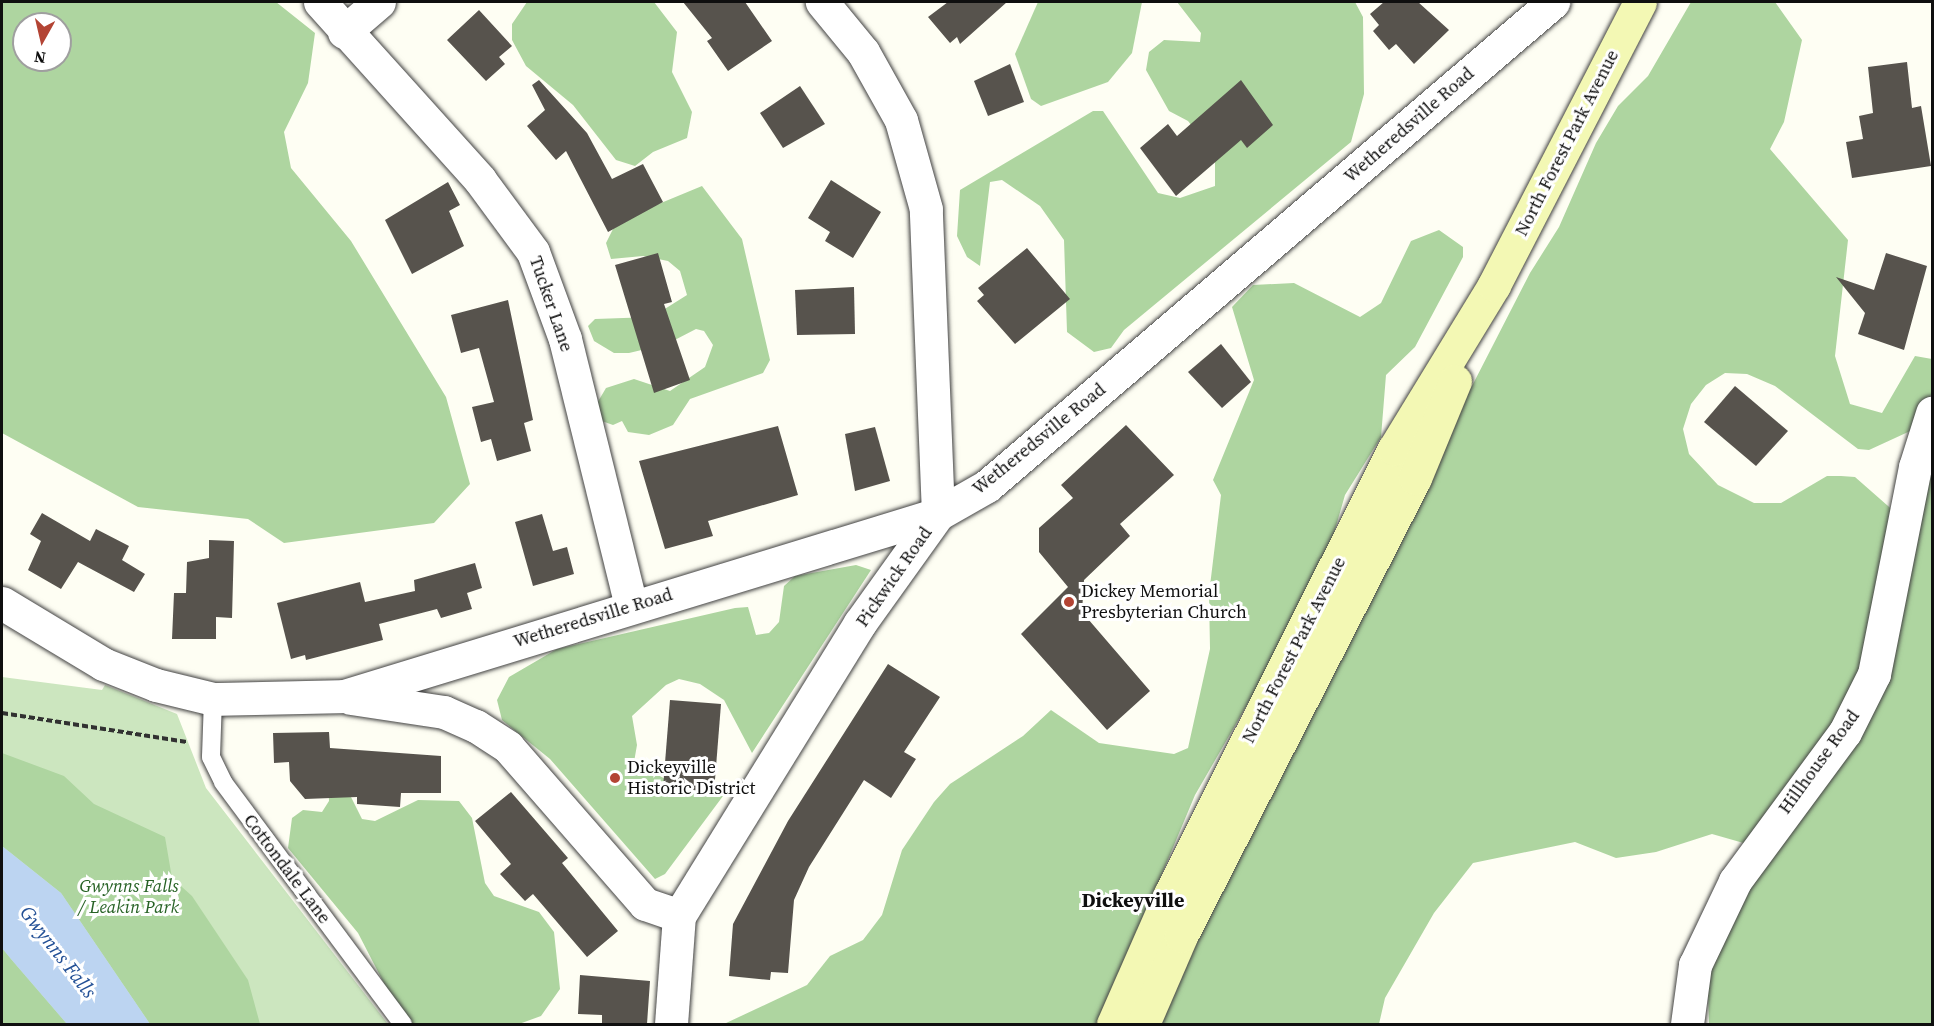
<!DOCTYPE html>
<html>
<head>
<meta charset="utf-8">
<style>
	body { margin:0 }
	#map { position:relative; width:1934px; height:1026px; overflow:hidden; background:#fefef3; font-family:"Source Serif 4",serif }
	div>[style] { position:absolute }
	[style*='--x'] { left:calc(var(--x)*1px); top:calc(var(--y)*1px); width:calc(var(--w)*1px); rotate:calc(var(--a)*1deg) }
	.green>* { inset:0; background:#cce6bf }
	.forest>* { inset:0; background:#aed5a0 }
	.water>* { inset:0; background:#bcd4f1 }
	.building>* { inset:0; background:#57534d }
	.path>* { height:4px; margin-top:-2px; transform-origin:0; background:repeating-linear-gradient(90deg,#313131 0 6px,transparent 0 9px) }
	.roads { filter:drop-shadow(0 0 2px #424242) drop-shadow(0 0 2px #424242) }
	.lane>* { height:18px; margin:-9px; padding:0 9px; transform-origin:9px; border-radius:9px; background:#fff }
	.street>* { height:33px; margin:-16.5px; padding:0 16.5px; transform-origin:16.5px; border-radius:16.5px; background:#fff }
	.secondary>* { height:33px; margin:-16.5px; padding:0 16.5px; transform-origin:16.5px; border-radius:16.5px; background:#f3f8b4 }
	.dots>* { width:16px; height:16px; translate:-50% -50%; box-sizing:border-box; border:3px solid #fff; border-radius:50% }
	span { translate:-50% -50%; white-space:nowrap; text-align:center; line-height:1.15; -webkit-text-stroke:6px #fff; paint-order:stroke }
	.street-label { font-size:18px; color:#0f0f0f }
	.poi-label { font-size:18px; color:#0f0f0f }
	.left { translate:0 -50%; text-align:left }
	.park-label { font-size:18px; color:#276225; font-style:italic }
	.neighbourhood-label { font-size:20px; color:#0f0f0f; font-weight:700 }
	.water-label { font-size:20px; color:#235096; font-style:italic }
	.frame { position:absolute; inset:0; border:3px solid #0f0f0f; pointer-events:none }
	.north { position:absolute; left:12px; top:12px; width:60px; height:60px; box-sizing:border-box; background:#fff; border:2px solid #9f9f9f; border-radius:50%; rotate:188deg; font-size:16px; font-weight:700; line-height:24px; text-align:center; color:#0f0f0f }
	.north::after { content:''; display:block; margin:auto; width:21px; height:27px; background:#b34434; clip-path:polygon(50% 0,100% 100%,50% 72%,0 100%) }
</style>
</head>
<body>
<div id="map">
	<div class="green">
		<i style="clip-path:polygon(2px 677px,102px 690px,105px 685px,177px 714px,206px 788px,388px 1024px,2px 1024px)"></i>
	</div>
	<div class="forest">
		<i style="clip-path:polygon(evenodd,2px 2px,276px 2px,315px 33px,308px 83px,284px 132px,291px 168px,351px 241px,446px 397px,470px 484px,434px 523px,284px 543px,248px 519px,138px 507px,2px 433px,2px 2px,24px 24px,60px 24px,60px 60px,24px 60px,24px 24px)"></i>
		<i style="clip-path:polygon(527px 2px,654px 2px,677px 32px,672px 72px,692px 112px,687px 138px,653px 152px,635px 166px,616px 160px,573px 105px,526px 66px,512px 40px,512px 24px)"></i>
		<i style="clip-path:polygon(1038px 2px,1142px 2px,1132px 53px,1108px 82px,1041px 106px,1031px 99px,1015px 54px)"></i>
		<i style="clip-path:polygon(1177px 2px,1355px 2px,1363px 17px,1364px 94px,1351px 142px,1124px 330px,1111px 348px,1094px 352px,1067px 332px,1064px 240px,1040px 206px,1002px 180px,990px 182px,980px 266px,967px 257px,957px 236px,960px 190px,1093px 111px,1103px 111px,1158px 193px,1180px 198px,1215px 186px,1215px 156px,1188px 121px,1169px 111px,1146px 70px,1149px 52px,1164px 40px,1200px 42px,1201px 33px)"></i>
		<i style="clip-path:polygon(1691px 2px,1775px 2px,1802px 40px,1784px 122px,1770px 149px,1848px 240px,1835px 356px,1850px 404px,1882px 413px,1915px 356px,1932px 359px,1932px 392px,1919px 427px,1869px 450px,1858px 449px,1775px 386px,1747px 374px,1725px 373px,1706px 385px,1691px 404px,1683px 429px,1689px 454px,1718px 485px,1754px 503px,1781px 503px,1827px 476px,1841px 476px,1855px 477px,1896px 513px,1860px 686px,1747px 844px,1712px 834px,1656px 852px,1616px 858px,1575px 842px,1473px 863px,1434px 913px,1385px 998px,1379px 1024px,1156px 1024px,1433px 462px,1530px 273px,1559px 227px,1596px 143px,1618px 106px,1648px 76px)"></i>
		<i style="clip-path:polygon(702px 186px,742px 239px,770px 360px,763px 373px,690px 399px,673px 425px,649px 435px,628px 432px,622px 421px,613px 425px,599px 420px,596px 405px,606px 388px,634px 379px,670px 391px,705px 367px,713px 345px,704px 331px,696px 329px,667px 344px,629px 353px,614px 353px,594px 341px,588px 326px,595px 319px,652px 317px,687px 295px,680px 271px,668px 261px,643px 256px,611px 259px,606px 243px,613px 229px,632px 215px)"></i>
		<i style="clip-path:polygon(1439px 230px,1463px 247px,1463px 257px,1415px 347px,1386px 375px,1381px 437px,1345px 495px,1334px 533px,1266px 672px,1195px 795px,1099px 1024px,724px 1024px,807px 985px,830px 956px,863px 940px,882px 915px,902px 850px,934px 802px,950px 784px,1023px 736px,1051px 710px,1099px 743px,1174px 754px,1188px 748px,1210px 649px,1209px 594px,1221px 495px,1213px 480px,1254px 380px,1232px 307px,1253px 285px,1294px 283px,1360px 317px,1381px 303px,1411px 241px)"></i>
		<i style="clip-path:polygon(1932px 434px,1932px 1024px,1709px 1024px,1707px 962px,1738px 895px,1830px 762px)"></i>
		<i style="clip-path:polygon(856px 565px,871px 570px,752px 753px,724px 700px,700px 684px,679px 679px,666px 685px,632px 716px,637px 745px,634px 762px,691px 793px,723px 796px,665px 874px,655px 879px,550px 759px,502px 720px,497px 700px,509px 677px,557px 649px,735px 608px,748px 607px,756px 635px,769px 633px,779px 622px,784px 586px,795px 576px)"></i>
		<i style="clip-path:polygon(2px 753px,64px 776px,94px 804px,165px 837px,172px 878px,192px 896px,248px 980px,260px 1024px,150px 1024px,61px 893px,2px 846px)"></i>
		<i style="clip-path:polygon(328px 778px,342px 779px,362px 819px,375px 821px,418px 800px,459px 801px,472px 818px,485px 883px,494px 896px,539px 912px,554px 932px,560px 989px,541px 1016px,519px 1024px,405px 1024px,358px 933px,288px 848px,292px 818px,303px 810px,322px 812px,329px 801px)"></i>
		<i style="clip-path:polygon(2px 948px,11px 959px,67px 1024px,2px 1024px)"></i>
	</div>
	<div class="water">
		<i style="clip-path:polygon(2px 846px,61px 893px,150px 1024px,67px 1024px,11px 959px,2px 948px)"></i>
	</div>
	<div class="building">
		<i style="clip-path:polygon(683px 2px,745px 2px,772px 41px,728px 71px,707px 41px,712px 38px)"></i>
		<i style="clip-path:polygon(948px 2px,1007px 2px,960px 44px,957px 37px,950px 43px,928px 17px)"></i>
		<i style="clip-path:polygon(1384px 2px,1418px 2px,1449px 30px,1414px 64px,1396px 44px,1389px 50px,1373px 31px,1379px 25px,1370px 14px)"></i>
		<i style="clip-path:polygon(479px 10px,512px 46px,499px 57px,505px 64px,486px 81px,447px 40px)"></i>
		<i style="clip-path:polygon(1907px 62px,1912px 108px,1921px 106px,1931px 166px,1852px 178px,1846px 142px,1863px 139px,1859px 116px,1873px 113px,1868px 67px)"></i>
		<i style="clip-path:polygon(1010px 64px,1024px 102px,988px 116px,974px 81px)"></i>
		<i style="clip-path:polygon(539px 80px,587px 133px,612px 179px,643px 164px,663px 202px,608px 232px,566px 151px,556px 160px,527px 126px,545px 110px,532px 85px)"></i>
		<i style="clip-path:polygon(1241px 80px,1273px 125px,1247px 148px,1241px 140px,1176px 196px,1140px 148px,1168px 124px,1177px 136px)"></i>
		<i style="clip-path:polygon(800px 86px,825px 124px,783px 148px,760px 113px)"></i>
		<i style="clip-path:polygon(831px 180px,881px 212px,853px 258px,825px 241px,830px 232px,808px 218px)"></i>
		<i style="clip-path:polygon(448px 182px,460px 205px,449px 211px,464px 246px,412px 274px,385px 220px)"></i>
		<i style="clip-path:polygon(1027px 248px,1070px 299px,1015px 344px,977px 301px,984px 295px,978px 288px)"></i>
		<i style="clip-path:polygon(658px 253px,672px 302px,664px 304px,690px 380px,654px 393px,615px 265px)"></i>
		<i style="clip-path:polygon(1886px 253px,1927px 266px,1904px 350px,1858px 334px,1865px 313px,1836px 277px,1874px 290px)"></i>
		<i style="clip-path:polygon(854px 287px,855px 334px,797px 335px,795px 290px)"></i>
		<i style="clip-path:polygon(508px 300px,533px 420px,524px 423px,531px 451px,497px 461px,491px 439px,481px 442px,472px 407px,494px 402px,479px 348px,461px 353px,451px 315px)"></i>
		<i style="clip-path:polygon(1221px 344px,1251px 382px,1222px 408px,1188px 372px)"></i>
		<i style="clip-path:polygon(1735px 386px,1788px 431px,1756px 466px,1704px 422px)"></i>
		<i style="clip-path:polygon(1126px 425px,1174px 475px,1120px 524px,1130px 536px,1084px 580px,1082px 612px,1150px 691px,1107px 730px,1021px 634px,1068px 587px,1039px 552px,1039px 528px,1073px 498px,1061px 485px)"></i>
		<i style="clip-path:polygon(778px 426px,798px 495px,708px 521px,713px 536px,665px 549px,639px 461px)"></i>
		<i style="clip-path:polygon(875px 427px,890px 481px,855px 491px,845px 434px)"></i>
		<i style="clip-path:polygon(42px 513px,90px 541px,96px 529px,129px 546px,122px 560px,145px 574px,134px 592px,78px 562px,61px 589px,28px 570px,41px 541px,30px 534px)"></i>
		<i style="clip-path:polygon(542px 514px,553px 551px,567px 547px,574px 574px,533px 586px,515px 522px)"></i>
		<i style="clip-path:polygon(209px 540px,234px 541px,232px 618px,216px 617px,216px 639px,172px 639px,174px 593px,186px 593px,187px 562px,209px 558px)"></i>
		<i style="clip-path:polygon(475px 563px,482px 588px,467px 593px,472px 609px,441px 618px,437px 609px,379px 624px,383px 640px,306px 660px,305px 655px,291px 659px,277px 603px,360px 582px,365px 602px,415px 591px,414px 580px)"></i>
		<i style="clip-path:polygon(888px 664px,940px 697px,904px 752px,916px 759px,891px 798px,864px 780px,809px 867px,794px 900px,788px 973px,771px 972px,770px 980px,729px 976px,733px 924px,788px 821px)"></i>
		<i style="clip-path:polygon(670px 700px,721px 704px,714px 792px,663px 788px)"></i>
		<i style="clip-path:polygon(329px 732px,330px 748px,441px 756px,441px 793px,401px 793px,400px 807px,357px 804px,357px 797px,305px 799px,290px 781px,289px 762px,274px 763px,273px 733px)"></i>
		<i style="clip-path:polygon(511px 792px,568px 858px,562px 863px,618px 931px,587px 957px,533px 894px,525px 901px,500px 874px,511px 864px,475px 821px)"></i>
		<i style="clip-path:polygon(580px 975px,650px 981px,647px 1024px,602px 1024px,602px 1015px,578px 1014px)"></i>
	</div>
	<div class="path">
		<i style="--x:2;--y:713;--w:187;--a:8.9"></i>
	</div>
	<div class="roads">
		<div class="lane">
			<i style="--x:213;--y:699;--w:58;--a:92"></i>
			<i style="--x:211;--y:757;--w:28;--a:64"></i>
			<i style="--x:223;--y:782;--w:302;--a:53.4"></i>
		</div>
		<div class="street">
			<i style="--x:320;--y:2;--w:239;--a:48"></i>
			<i style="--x:480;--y:180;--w:89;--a:53.6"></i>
			<i style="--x:533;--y:252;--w:93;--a:69.8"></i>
			<i style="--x:565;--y:339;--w:275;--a:76.1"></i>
			<i style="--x:344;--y:32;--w:46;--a:-40.6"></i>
			<i style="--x:2;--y:603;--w:118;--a:31.1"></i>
			<i style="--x:103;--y:664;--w:57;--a:21.6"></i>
			<i style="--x:156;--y:685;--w:59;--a:13.8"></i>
			<i style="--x:213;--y:699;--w:131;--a:-1.3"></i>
			<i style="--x:344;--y:696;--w:621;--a:-17.03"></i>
			<i style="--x:938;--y:514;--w:56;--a:-29.7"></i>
			<i style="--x:987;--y:486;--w:745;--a:-40.53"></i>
			<i style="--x:351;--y:698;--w:94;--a:8.6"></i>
			<i style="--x:444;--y:712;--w:35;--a:24"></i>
			<i style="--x:476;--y:726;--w:38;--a:33"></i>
			<i style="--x:508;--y:747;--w:208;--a:48.9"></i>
			<i style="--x:645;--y:904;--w:36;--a:19"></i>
			<i style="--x:671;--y:1024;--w:108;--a:-85.8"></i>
			<i style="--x:679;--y:916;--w:344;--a:-58.3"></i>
			<i style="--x:860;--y:623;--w:134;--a:-54.4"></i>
			<i style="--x:938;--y:514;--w:305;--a:-92.3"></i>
			<i style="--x:926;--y:209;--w:92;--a:-105.7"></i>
			<i style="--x:901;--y:120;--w:78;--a:-119.2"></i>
			<i style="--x:863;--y:52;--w:65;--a:-129.4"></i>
			<i style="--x:1687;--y:1024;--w:60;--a:-82.3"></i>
			<i style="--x:1695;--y:965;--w:93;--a:-64.5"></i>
			<i style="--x:1735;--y:881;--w:185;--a:-53.6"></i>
			<i style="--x:1845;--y:732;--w:65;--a:-63.4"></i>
			<i style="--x:1874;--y:674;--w:211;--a:-78.8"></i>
			<i style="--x:1915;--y:467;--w:57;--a:-72.5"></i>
		</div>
		<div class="secondary">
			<i style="--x:1113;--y:1024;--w:142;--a:-66.3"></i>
			<i style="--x:1170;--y:894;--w:498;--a:-63.3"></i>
			<i style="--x:1394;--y:449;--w:192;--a:-58.6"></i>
			<i style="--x:1494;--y:285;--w:318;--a:-62.7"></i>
			<i style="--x:1143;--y:1024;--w:96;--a:-66.6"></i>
			<i style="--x:1181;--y:936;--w:514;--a:-62.94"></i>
			<i style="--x:1415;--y:478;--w:105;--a:-67.6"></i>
		</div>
	</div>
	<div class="dots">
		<i style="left:1069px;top:602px;background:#b34434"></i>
		<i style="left:615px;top:778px;background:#b34434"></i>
	</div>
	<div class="street-label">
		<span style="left:1409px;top:125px;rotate:-41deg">Wetheredsville Road</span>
		<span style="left:1567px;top:143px;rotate:-63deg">North Forest Park Avenue</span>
		<span style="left:551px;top:304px;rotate:71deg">Tucker Lane</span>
		<span style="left:1039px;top:439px;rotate:-39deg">Wetheredsville Road</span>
		<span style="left:894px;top:577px;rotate:-55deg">Pickwick Road</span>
		<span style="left:593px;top:618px;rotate:-17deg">Wetheredsville Road</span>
		<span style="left:1294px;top:650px;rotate:-63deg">North Forest Park Avenue</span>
		<span style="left:1819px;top:762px;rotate:-54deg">Hillhouse Road</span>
		<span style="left:287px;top:869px;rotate:53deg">Cottondale Lane</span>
	</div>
	<div class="poi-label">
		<span class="left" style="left:1081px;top:602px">Dickey Memorial<br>Presbyterian Church</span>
		<span class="left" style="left:627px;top:778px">Dickeyville<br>Historic District</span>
	</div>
	<div class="park-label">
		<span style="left:129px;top:897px">Gwynns Falls<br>/ Leakin Park</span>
	</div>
	<div class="neighbourhood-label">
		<span style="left:1133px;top:900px">Dickeyville</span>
	</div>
	<div class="water-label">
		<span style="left:58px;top:952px;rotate:52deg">Gwynns Falls</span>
	</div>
	<div class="frame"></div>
	<div class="north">N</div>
</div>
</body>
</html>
